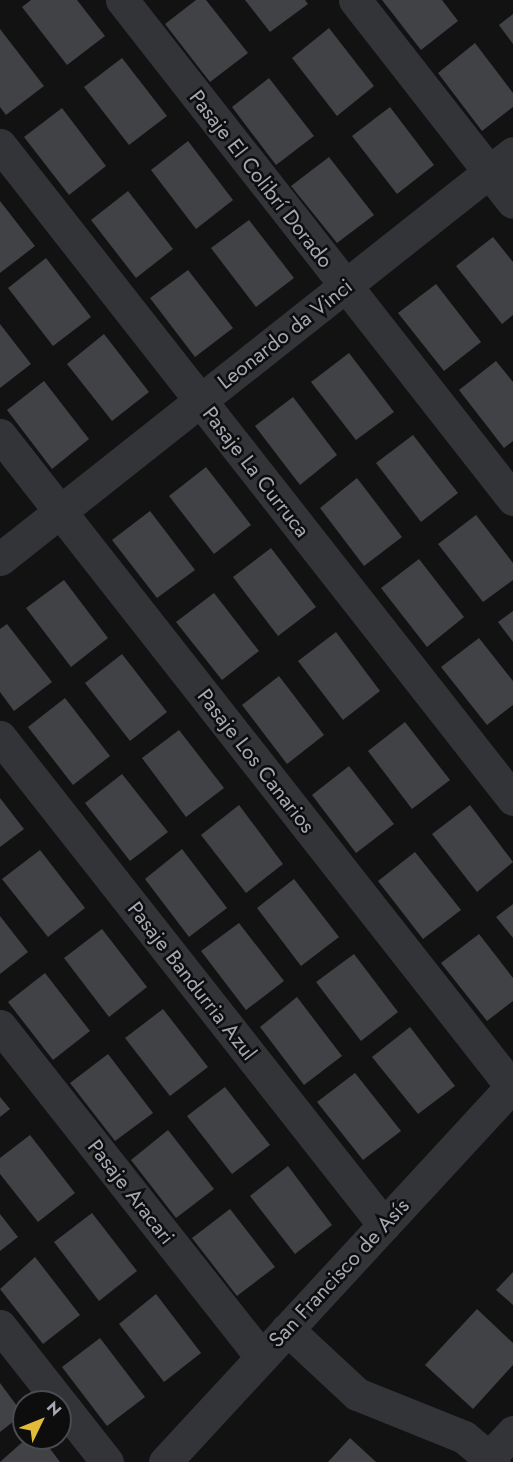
<!DOCTYPE html>
<html>
<head>
<meta charset="utf-8">
<style>
	body { margin:0 }
	#map { position:relative; width:513px; height:1462px; overflow:hidden; background:#121213; font-family:Jost,sans-serif }
	div>[style] { position:absolute }
	[style*='--x'] { left:calc(var(--x)*1px); top:calc(var(--y)*1px); width:calc(var(--w)*1px); rotate:calc(var(--a)*1deg) }
	.building>* { inset:0; background:#414246 }
	.minor>* { height:33px; margin:-16.5px; padding:0 16.5px; transform-origin:16.5px; border-radius:16.5px; background:#333438 }
	span { translate:-50% -50%; white-space:nowrap; text-align:center; line-height:1.15; -webkit-text-stroke:5px #0d0d0e; paint-order:stroke }
	.street-label { font-size:21px; color:#a5a8b3 }
	.north { position:absolute; left:12px; top:1390px; width:60px; height:60px; box-sizing:border-box; background:#0d0d0e; border:2px solid #4a4b50; border-radius:50%; rotate:47deg; font-size:16px; font-weight:700; line-height:24px; text-align:center; color:#a5a8b3 }
	.north::after { content:''; display:block; margin:auto; width:21px; height:27px; background:#e3bb3b; clip-path:polygon(50% 0,100% 100%,50% 72%,0 100%) }
</style>
</head>
<body>
<div id="map">
	<div class="building">
		<i style="clip-path:polygon(31px 0,77px 0,105px 36px,67px 65px,22px 7px)"></i>
		<i style="clip-path:polygon(196px 0,206px 0,248px 53px,210px 82px,165px 24px)"></i>
		<i style="clip-path:polygon(245px 0,305px 0,308px 4px,270px 32px)"></i>
		<i style="clip-path:polygon(382px 0,442px 0,458px 21px,421px 50px)"></i>
		<i style="clip-path:polygon(513px 14px,513px 44px,499px 25px)"></i>
		<i style="clip-path:polygon(329px 28px,374px 86px,337px 116px,292px 58px)"></i>
		<i style="clip-path:polygon(0 29px,44px 86px,6px 115px,0 107px)"></i>
		<i style="clip-path:polygon(475px 43px,513px 93px,513px 107px,482px 131px,438px 73px)"></i>
		<i style="clip-path:polygon(122px 58px,167px 116px,129px 145px,84px 87px)"></i>
		<i style="clip-path:polygon(269px 78px,314px 136px,276px 165px,232px 107px)"></i>
		<i style="clip-path:polygon(390px 107px,434px 165px,397px 194px,352px 136px)"></i>
		<i style="clip-path:polygon(62px 108px,106px 166px,69px 195px,24px 137px)"></i>
		<i style="clip-path:polygon(188px 141px,233px 200px,196px 229px,151px 170px)"></i>
		<i style="clip-path:polygon(329px 157px,374px 215px,337px 243px,291px 186px)"></i>
		<i style="clip-path:polygon(128px 191px,173px 249px,136px 278px,91px 220px)"></i>
		<i style="clip-path:polygon(0 201px,35px 246px,0 273px)"></i>
		<i style="clip-path:polygon(249px 220px,294px 278px,256px 307px,211px 248px)"></i>
		<i style="clip-path:polygon(493px 237px,513px 262px,513px 315px,502px 324px,456px 266px)"></i>
		<i style="clip-path:polygon(46px 258px,91px 317px,53px 346px,8px 288px)"></i>
		<i style="clip-path:polygon(188px 270px,233px 328px,195px 357px,150px 298px)"></i>
		<i style="clip-path:polygon(436px 284px,481px 342px,444px 371px,398px 313px)"></i>
		<i style="clip-path:polygon(0 324px,31px 364px,0 388px)"></i>
		<i style="clip-path:polygon(104px 334px,149px 392px,112px 421px,67px 364px)"></i>
		<i style="clip-path:polygon(349px 353px,394px 412px,356px 440px,311px 382px)"></i>
		<i style="clip-path:polygon(496px 361px,513px 382px,513px 441px,504px 448px,459px 390px)"></i>
		<i style="clip-path:polygon(44px 381px,89px 439px,52px 469px,7px 410px)"></i>
		<i style="clip-path:polygon(293px 397px,337px 455px,300px 485px,255px 426px)"></i>
		<i style="clip-path:polygon(413px 435px,458px 493px,421px 522px,376px 463px)"></i>
		<i style="clip-path:polygon(206px 467px,251px 525px,214px 554px,169px 496px)"></i>
		<i style="clip-path:polygon(357px 478px,402px 537px,364px 566px,320px 508px)"></i>
		<i style="clip-path:polygon(150px 511px,195px 570px,157px 598px,112px 540px)"></i>
		<i style="clip-path:polygon(476px 515px,513px 563px,513px 580px,483px 602px,438px 544px)"></i>
		<i style="clip-path:polygon(271px 548px,316px 607px,278px 636px,233px 577px)"></i>
		<i style="clip-path:polygon(419px 559px,464px 617px,427px 647px,381px 588px)"></i>
		<i style="clip-path:polygon(64px 580px,108px 638px,71px 667px,26px 608px)"></i>
		<i style="clip-path:polygon(214px 593px,259px 651px,222px 680px,176px 622px)"></i>
		<i style="clip-path:polygon(513px 611px,513px 642px,498px 622px)"></i>
		<i style="clip-path:polygon(7px 624px,52px 682px,14px 711px,0 692px,0 629px)"></i>
		<i style="clip-path:polygon(336px 632px,380px 691px,343px 720px,298px 661px)"></i>
		<i style="clip-path:polygon(479px 638px,513px 681px,513px 705px,487px 725px,441px 667px)"></i>
		<i style="clip-path:polygon(122px 654px,167px 712px,130px 741px,85px 683px)"></i>
		<i style="clip-path:polygon(279px 676px,324px 735px,287px 764px,242px 705px)"></i>
		<i style="clip-path:polygon(65px 698px,110px 756px,73px 785px,28px 727px)"></i>
		<i style="clip-path:polygon(405px 722px,450px 780px,412px 809px,368px 751px)"></i>
		<i style="clip-path:polygon(179px 730px,224px 788px,186px 817px,142px 758px)"></i>
		<i style="clip-path:polygon(349px 766px,394px 824px,356px 853px,312px 795px)"></i>
		<i style="clip-path:polygon(122px 774px,168px 832px,130px 861px,85px 803px)"></i>
		<i style="clip-path:polygon(0 798px,24px 829px,0 847px)"></i>
		<i style="clip-path:polygon(239px 805px,283px 864px,246px 893px,201px 835px)"></i>
		<i style="clip-path:polygon(470px 805px,513px 862px,477px 892px,432px 834px)"></i>
		<i style="clip-path:polygon(182px 849px,227px 908px,189px 937px,145px 879px)"></i>
		<i style="clip-path:polygon(40px 850px,85px 908px,48px 937px,2px 879px)"></i>
		<i style="clip-path:polygon(415px 852px,461px 910px,423px 939px,378px 881px)"></i>
		<i style="clip-path:polygon(294px 879px,339px 937px,301px 966px,257px 908px)"></i>
		<i style="clip-path:polygon(513px 904px,513px 938px,496px 917px)"></i>
		<i style="clip-path:polygon(0 916px,28px 952px,0 974px)"></i>
		<i style="clip-path:polygon(239px 923px,284px 981px,246px 1010px,201px 951px)"></i>
		<i style="clip-path:polygon(102px 929px,147px 987px,109px 1017px,64px 958px)"></i>
		<i style="clip-path:polygon(479px 934px,513px 978px,513px 1001px,487px 1021px,441px 963px)"></i>
		<i style="clip-path:polygon(354px 954px,398px 1012px,361px 1041px,316px 982px)"></i>
		<i style="clip-path:polygon(45px 973px,90px 1031px,53px 1060px,8px 1002px)"></i>
		<i style="clip-path:polygon(297px 997px,342px 1056px,304px 1085px,260px 1027px)"></i>
		<i style="clip-path:polygon(163px 1009px,208px 1067px,170px 1096px,125px 1038px)"></i>
		<i style="clip-path:polygon(410px 1027px,455px 1086px,418px 1114px,372px 1057px)"></i>
		<i style="clip-path:polygon(108px 1054px,153px 1113px,115px 1141px,70px 1083px)"></i>
		<i style="clip-path:polygon(355px 1073px,401px 1131px,363px 1160px,317px 1102px)"></i>
		<i style="clip-path:polygon(225px 1087px,270px 1145px,232px 1174px,187px 1116px)"></i>
		<i style="clip-path:polygon(0 1097px,10px 1109px,0 1117px)"></i>
		<i style="clip-path:polygon(168px 1130px,214px 1189px,176px 1218px,131px 1160px)"></i>
		<i style="clip-path:polygon(30px 1135px,75px 1193px,38px 1222px,0 1174px,0 1158px)"></i>
		<i style="clip-path:polygon(288px 1166px,332px 1225px,295px 1254px,250px 1196px)"></i>
		<i style="clip-path:polygon(230px 1209px,275px 1267px,237px 1296px,192px 1238px)"></i>
		<i style="clip-path:polygon(92px 1213px,137px 1271px,99px 1301px,54px 1242px)"></i>
		<i style="clip-path:polygon(0 1214px,18px 1237px,0 1251px)"></i>
		<i style="clip-path:polygon(35px 1257px,80px 1315px,43px 1344px,0 1289px)"></i>
		<i style="clip-path:polygon(513px 1272px,513px 1305px,496px 1290px)"></i>
		<i style="clip-path:polygon(156px 1294px,201px 1353px,164px 1382px,119px 1324px)"></i>
		<i style="clip-path:polygon(477px 1309px,513px 1343px,513px 1365px,473px 1409px,425px 1365px)"></i>
		<i style="clip-path:polygon(100px 1338px,145px 1397px,107px 1426px,62px 1367px)"></i>
		<i style="clip-path:polygon(0 1383px,23px 1414px,0 1432px)"></i>
		<i style="clip-path:polygon(27px 1438px,42px 1438px,60px 1462px,0 1462px)"></i>
		<i style="clip-path:polygon(350px 1438px,376px 1462px,328px 1462px)"></i>
	</div>
	<div class="minor">
		<i style="--x:122;--y:0;--w:634;--a:51.92"></i>
		<i style="--x:355;--y:0;--w:256;--a:52"></i>
		<i style="--x:0;--y:145;--w:831;--a:51.89"></i>
		<i style="--x:0;--y:435;--w:829;--a:51.86"></i>
		<i style="--x:0;--y:559;--w:654;--a:-38.36"></i>
		<i style="--x:0;--y:737;--w:621;--a:51.8"></i>
		<i style="--x:0;--y:1026;--w:422;--a:51.7"></i>
		<i style="--x:0;--y:1326;--w:173;--a:51.8"></i>
		<i style="--x:287;--y:1329;--w:96;--a:42.9"></i>
		<i style="--x:357;--y:1394;--w:115;--a:21.9"></i>
		<i style="--x:464;--y:1437;--w:39;--a:40"></i>
		<i style="--x:165;--y:1462;--w:513;--a:-47.29"></i>
		<i style="--x:485;--y:1462;--w:41;--a:-47"></i>
	</div>
	<div class="street-label">
		<span style="left:261px;top:179px;rotate:52deg">Pasaje El Colibrí Dorado</span>
		<span style="left:285px;top:334px;rotate:-38deg">Leonardo da Vinci</span>
		<span style="left:256px;top:472px;rotate:52deg">Pasaje La Curruca</span>
		<span style="left:256px;top:761px;rotate:52deg">Pasaje Los Canarios</span>
		<span style="left:192px;top:981px;rotate:52deg">Pasaje Bandurria Azul</span>
		<span style="left:131px;top:1192px;rotate:52deg">Pasaje Aracari</span>
		<span style="left:339px;top:1273px;rotate:-47deg">San Francisco de Asís</span>
	</div>
	<div class="north">N</div>
</div>
</body>
</html>
